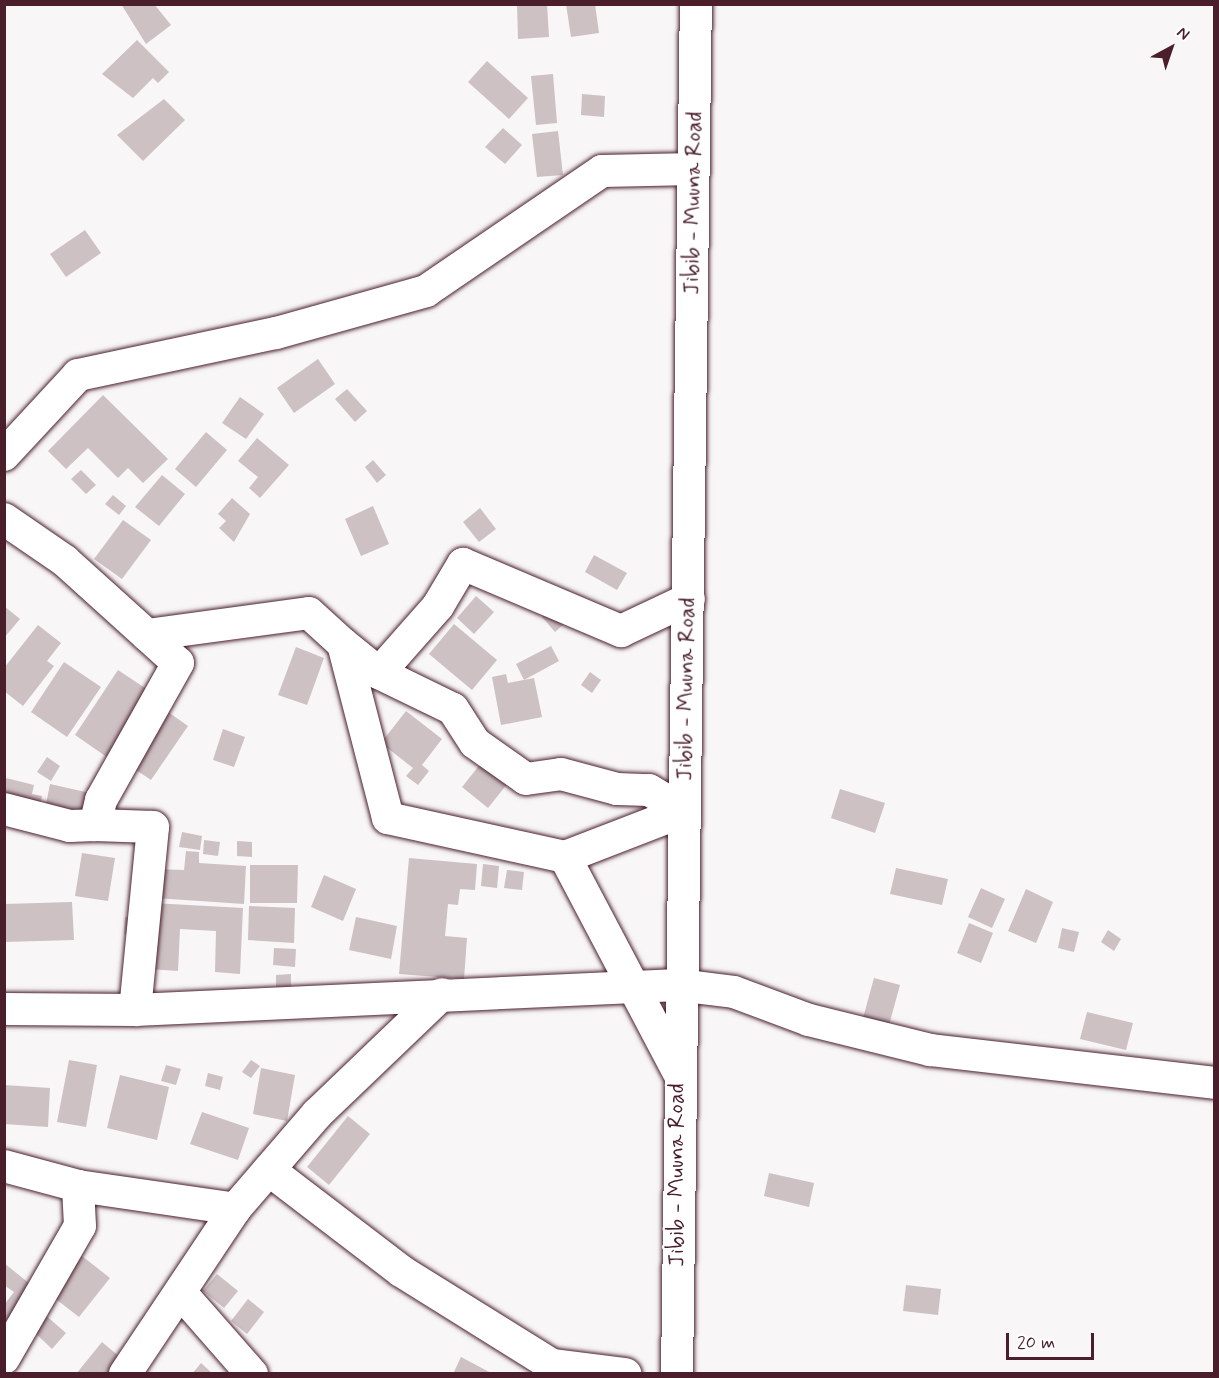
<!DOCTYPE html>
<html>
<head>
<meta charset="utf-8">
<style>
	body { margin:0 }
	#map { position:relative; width:1219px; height:1378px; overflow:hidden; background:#f8f6f7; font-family:Mynerve,sans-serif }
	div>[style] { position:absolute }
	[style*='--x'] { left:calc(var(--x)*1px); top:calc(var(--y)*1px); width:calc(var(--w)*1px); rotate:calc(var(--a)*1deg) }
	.building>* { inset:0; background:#cdc1c4 }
	.roads { filter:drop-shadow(0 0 2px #4a1f2b) drop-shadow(0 0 2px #4a1f2b) }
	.minor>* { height:32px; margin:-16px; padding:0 16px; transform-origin:16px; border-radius:16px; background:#fff }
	span { translate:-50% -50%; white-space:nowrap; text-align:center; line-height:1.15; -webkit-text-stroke:4.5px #fff; paint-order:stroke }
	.street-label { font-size:22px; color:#4a1f2b }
	.frame { position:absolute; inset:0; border:6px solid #4a1f2b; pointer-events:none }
	.north { position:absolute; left:1141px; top:18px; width:60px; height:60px; -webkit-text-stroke:4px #fff; paint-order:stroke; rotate:40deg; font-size:16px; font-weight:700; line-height:24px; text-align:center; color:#4a1f2b }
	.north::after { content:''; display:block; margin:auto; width:21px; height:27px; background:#4a1f2b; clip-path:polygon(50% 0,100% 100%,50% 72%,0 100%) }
	.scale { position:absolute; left:1006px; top:1333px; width:88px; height:27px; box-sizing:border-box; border:3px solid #4a1f2b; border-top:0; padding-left:8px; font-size:18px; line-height:21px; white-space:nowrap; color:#4a1f2b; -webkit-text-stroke:4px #fff; paint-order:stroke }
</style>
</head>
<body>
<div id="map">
	<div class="building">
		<i style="clip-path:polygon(121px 4px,154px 4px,171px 25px,146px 44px)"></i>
		<i style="clip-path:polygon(517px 4px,547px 4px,549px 37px,518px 39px)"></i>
		<i style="clip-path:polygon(566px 4px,595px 4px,599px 33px,571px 37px)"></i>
		<i style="clip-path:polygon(137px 40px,169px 72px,158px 83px,153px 78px,133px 98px,102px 74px)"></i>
		<i style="clip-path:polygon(487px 61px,528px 98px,509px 119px,468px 82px)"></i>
		<i style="clip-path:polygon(553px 74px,557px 123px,536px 125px,531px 76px)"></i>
		<i style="clip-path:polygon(582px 94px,605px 96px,604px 117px,581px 115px)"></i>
		<i style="clip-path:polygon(164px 99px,185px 120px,143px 161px,117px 135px)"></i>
		<i style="clip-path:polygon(503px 128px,522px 145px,505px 164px,485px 147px)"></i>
		<i style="clip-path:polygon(558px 131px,563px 175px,537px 177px,532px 134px)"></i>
		<i style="clip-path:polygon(85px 230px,101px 253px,66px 277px,50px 254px)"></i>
		<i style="clip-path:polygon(318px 359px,335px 384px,294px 413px,277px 388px)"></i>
		<i style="clip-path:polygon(347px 389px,367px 411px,355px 422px,335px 399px)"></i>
		<i style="clip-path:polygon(103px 395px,168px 459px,143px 483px,128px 468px,118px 478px,88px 448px,66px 469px,48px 451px)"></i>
		<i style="clip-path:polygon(240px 397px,264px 414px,246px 439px,222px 423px)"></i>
		<i style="clip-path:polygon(206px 432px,227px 450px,196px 487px,175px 469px)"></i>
		<i style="clip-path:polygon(257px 438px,289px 465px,260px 498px,249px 488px,258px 477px,238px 461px)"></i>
		<i style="clip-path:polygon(373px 460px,386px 475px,377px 483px,365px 467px)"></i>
		<i style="clip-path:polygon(81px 470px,96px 485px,86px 494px,71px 479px)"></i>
		<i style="clip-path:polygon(162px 475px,185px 494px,159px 526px,135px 507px)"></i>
		<i style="clip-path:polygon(113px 495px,126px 506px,119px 515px,105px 504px)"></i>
		<i style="clip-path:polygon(232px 498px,250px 514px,234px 542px,219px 528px,226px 521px,218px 514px)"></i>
		<i style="clip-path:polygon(373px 506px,389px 544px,361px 556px,345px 519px)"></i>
		<i style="clip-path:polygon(480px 508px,496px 529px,479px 542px,463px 522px)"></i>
		<i style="clip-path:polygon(123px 520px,151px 540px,122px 579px,94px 559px)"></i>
		<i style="clip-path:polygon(594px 555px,627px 573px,617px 590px,585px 572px)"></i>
		<i style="clip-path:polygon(476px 596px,494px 612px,474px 634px,457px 618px)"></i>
		<i style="clip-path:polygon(4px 606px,20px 619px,4px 638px)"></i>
		<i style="clip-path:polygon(550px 609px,564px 624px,555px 632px,542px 617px)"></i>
		<i style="clip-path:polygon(454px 624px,497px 660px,472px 690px,429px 654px)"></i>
		<i style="clip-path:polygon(38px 625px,61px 643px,47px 661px,54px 666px,23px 706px,4px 691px,4px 668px)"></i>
		<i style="clip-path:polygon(551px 646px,559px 661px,524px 680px,516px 664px)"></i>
		<i style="clip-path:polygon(296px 647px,324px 658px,307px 705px,278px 695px)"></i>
		<i style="clip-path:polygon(64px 662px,101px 687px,67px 737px,31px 712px)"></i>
		<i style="clip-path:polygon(118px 670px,157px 696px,114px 762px,75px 735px)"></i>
		<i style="clip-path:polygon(590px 672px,601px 680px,592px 693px,581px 685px)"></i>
		<i style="clip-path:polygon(506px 674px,508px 683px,534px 678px,542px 717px,501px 725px,492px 677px)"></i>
		<i style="clip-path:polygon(161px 707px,188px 726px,151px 780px,124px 762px)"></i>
		<i style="clip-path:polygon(406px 711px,442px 739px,422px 765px,429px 771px,418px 785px,406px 776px,413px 768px,381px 743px)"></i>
		<i style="clip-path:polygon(223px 729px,245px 737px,234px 767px,213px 760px)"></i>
		<i style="clip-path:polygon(47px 757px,60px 766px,51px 781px,37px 772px)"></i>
		<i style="clip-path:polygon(482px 762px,508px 783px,488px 808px,462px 787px)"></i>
		<i style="clip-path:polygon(6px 778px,34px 785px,32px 794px,42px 796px,38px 813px,4px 805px)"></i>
		<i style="clip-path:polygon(50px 784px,90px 793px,84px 823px,44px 814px)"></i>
		<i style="clip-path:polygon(840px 789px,885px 803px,875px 833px,831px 818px)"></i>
		<i style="clip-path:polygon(182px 832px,202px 836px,200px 850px,179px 847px)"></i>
		<i style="clip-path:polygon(204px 840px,220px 842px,218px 856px,203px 854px)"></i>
		<i style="clip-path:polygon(237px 841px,252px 842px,252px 857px,237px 856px)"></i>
		<i style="clip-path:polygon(186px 851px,199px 852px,199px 863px,246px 866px,244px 904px,155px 898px,156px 869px,184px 870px)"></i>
		<i style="clip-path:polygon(82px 853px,115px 858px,108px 901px,75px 896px)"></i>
		<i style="clip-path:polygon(409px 858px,477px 864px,475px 890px,460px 889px,458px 905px,448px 904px,445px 936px,467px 938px,464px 979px,399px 974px)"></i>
		<i style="clip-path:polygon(483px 864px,499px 866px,497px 888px,481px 886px)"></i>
		<i style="clip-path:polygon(250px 865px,298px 865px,297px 903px,250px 903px)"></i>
		<i style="clip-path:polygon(896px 868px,948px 879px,942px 905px,890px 894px)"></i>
		<i style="clip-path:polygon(507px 870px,524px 872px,522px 890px,504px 888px)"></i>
		<i style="clip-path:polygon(324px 875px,356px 889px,343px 921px,311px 907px)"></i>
		<i style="clip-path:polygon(981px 888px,1005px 899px,992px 928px,968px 917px)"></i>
		<i style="clip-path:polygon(1026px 889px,1053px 902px,1036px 943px,1008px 931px)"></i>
		<i style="clip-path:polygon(72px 902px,74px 940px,4px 942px,4px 904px)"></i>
		<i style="clip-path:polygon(152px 903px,243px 908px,240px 974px,215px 972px,216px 931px,180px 929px,178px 971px,149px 969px)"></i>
		<i style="clip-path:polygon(249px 906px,295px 908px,294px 943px,248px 940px)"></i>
		<i style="clip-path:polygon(125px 917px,141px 919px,140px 935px,124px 934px)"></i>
		<i style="clip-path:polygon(356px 917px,397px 926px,391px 959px,349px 950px)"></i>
		<i style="clip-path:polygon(969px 923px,993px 933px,981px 963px,957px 953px)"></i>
		<i style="clip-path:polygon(1062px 928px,1079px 932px,1074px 952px,1058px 948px)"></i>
		<i style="clip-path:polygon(1108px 930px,1121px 939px,1114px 951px,1101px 942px)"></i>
		<i style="clip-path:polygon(274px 948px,296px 949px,295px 967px,273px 965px)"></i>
		<i style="clip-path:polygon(291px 974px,291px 987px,276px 987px,276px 975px)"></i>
		<i style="clip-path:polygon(874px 978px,900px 985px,889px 1025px,863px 1018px)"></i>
		<i style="clip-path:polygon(1087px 1012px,1133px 1023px,1126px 1050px,1080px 1039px)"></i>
		<i style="clip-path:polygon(69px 1060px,97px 1065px,86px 1127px,57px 1122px)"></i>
		<i style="clip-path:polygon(251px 1060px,260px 1066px,251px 1078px,242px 1072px)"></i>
		<i style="clip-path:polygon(166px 1065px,181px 1069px,176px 1085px,161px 1081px)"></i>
		<i style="clip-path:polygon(261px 1068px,295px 1075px,287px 1121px,253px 1114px)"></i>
		<i style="clip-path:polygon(208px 1073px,223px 1077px,220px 1090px,205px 1086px)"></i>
		<i style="clip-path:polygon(120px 1075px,169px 1087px,157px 1140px,107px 1128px)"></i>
		<i style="clip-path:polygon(4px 1085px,50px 1088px,48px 1127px,4px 1124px)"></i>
		<i style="clip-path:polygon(202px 1112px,249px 1128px,238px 1160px,190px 1144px)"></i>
		<i style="clip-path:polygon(348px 1116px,370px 1134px,329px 1185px,307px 1167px)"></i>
		<i style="clip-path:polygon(769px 1173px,814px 1183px,809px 1207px,764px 1196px)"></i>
		<i style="clip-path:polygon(82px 1256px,110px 1278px,79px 1317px,52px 1296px)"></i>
		<i style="clip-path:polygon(4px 1263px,40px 1292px,4px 1337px,4px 1305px,14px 1292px,4px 1285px)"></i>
		<i style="clip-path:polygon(217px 1274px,238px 1291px,224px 1308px,203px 1291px)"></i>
		<i style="clip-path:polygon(906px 1285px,941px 1289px,938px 1315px,903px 1311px)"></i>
		<i style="clip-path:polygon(248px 1299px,264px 1312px,247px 1334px,231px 1321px)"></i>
		<i style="clip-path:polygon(43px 1313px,66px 1333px,52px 1349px,30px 1328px)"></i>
		<i style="clip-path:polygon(102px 1342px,127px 1363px,118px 1374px,76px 1374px)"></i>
		<i style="clip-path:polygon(461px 1357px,493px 1374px,453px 1374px)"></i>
		<i style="clip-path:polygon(201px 1363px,213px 1374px,192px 1374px)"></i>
	</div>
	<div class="roads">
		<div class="minor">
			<i style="--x:4;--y:455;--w:109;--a:-47.2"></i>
			<i style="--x:78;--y:375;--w:202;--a:-12"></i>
			<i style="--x:276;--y:333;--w:156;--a:-15.6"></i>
			<i style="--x:426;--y:291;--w:213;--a:-34.3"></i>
			<i style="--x:602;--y:171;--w:92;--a:-1.2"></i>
			<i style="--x:4;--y:519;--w:74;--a:34.5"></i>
			<i style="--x:65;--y:561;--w:152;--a:42.1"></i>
			<i style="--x:178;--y:663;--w:157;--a:119.3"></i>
			<i style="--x:101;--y:800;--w:26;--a:103"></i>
			<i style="--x:95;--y:825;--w:58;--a:2"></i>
			<i style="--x:153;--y:827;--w:184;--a:95.6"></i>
			<i style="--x:147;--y:635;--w:163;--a:-7.7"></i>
			<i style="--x:309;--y:613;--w:46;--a:42.4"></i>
			<i style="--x:343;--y:644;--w:180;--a:75.5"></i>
			<i style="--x:388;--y:818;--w:181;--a:12.4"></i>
			<i style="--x:565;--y:857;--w:242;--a:62.2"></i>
			<i style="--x:343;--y:644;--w:46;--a:38.9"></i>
			<i style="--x:379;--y:673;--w:89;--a:-48.6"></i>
			<i style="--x:438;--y:606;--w:49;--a:-59.2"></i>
			<i style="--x:463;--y:564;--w:172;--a:23"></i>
			<i style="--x:621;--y:631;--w:75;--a:-25.2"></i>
			<i style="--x:379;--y:673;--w:82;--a:25.9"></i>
			<i style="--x:453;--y:709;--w:40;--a:57.1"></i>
			<i style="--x:475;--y:743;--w:62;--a:35.2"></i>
			<i style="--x:526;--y:779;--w:35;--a:-8"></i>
			<i style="--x:561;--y:774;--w:58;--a:15"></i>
			<i style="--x:617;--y:789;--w:32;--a:2"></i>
			<i style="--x:649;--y:790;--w:41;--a:31"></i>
			<i style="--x:4;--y:809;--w:68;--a:14.4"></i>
			<i style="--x:70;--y:826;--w:25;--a:-2"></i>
			<i style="--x:565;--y:857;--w:128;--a:-21.1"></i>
			<i style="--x:4;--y:1009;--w:131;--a:0.4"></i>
			<i style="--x:135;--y:1010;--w:544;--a:-2.64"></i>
			<i style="--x:678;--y:985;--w:56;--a:7.1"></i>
			<i style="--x:734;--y:992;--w:80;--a:20.5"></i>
			<i style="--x:809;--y:1020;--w:125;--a:13.9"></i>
			<i style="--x:930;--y:1050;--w:286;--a:6.6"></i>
			<i style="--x:4;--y:1166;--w:77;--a:15.1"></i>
			<i style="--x:78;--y:1186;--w:159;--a:8.3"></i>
			<i style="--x:269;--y:1170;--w:166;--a:37.4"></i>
			<i style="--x:401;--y:1271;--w:178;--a:31.9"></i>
			<i style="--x:552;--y:1365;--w:74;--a:7"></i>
			<i style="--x:181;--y:1293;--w:108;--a:48.8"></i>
			<i style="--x:4;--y:1358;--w:152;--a:-60.1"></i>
			<i style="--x:80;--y:1226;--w:40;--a:-92.9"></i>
			<i style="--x:125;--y:1374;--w:198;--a:-56.3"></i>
			<i style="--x:235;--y:1209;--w:125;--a:-49.2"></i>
			<i style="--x:317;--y:1114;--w:173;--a:-43.8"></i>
			<i style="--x:677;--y:1374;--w:1370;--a:-89.21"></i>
		</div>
	</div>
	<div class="street-label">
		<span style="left:694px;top:203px;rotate:-89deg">Jibib - Muuna Road</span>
		<span style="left:687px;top:689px;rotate:-89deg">Jibib - Muuna Road</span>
		<span style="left:678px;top:1175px;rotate:-90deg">Jibib - Muuna Road</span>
	</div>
	<div class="frame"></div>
	<div class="north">N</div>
	<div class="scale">20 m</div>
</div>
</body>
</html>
